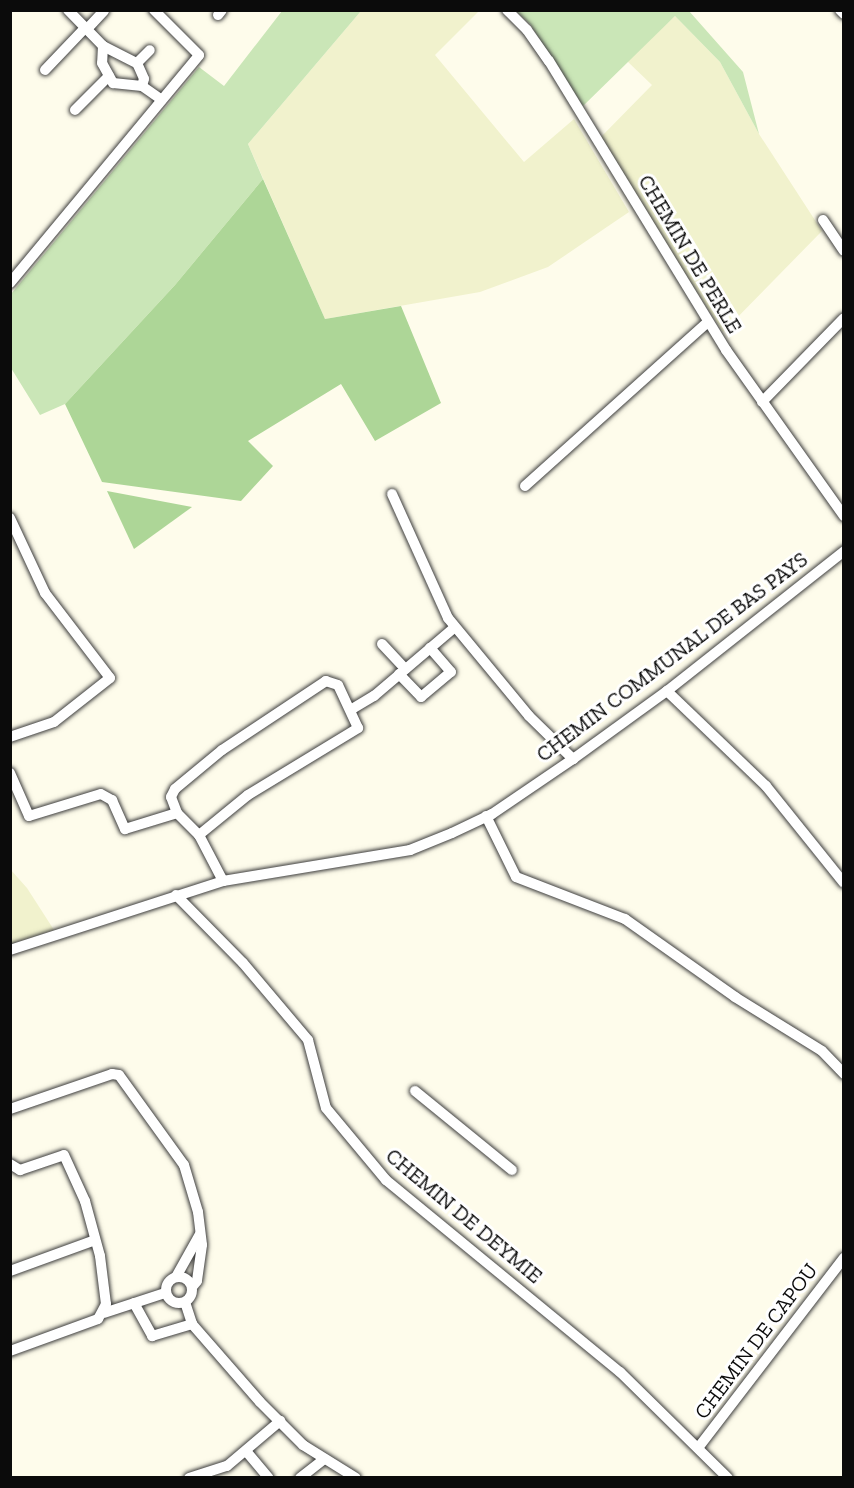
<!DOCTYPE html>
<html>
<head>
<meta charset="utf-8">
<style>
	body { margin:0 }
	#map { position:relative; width:854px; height:1488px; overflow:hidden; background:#fefceb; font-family:"Zilla Slab",serif }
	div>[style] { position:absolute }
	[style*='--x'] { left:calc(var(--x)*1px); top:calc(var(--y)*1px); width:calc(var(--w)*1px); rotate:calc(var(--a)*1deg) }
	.farmland>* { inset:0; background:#f1f2cd }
	.green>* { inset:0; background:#cae6b7 }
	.forest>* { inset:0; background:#add697 }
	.roads { filter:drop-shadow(0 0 2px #3e3e3e) drop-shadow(0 0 2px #3e3e3e) }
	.minor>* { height:10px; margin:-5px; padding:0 5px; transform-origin:5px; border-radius:5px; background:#fff }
	.minor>.ring { margin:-5px; padding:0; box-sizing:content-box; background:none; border:10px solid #fff; border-radius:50% }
	span { translate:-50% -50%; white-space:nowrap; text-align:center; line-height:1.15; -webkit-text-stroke:6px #fff; paint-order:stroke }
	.street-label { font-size:21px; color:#0b0b0b }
	.frame { position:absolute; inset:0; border:12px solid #0b0b0b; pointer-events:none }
</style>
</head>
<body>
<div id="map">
	<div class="farmland">
		<i style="clip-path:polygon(361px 11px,479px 11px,435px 55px,524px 162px,574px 119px,629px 212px,548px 267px,480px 292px,325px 319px,248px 144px)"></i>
		<i style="clip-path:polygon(675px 16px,720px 62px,759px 134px,822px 231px,723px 332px,598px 140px,652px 85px,627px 61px)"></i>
		<i style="clip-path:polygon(10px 869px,27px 888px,54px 930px,11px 944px)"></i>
	</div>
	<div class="green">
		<i style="clip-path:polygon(282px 11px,361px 11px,248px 144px,263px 179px,175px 285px,65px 404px,40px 415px,11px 368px,11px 294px,199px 67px,224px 86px)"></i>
		<i style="clip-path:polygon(516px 11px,689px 11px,743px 72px,759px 134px,720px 62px,675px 16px,583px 106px,530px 24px)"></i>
	</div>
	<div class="forest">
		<i style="clip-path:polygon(263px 179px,325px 319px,401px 306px,441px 403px,375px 441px,341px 384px,248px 441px,273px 466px,241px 501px,102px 482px,65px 404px,175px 285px)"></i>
		<i style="clip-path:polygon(107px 491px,192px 507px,134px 549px)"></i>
	</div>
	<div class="roads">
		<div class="minor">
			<i style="--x:68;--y:10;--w:50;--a:45.8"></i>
			<i style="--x:103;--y:46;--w:17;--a:93"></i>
			<i style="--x:102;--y:63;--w:23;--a:61"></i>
			<i style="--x:113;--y:83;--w:29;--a:6"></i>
			<i style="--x:142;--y:86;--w:24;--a:35"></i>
			<i style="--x:507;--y:10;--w:28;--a:45"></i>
			<i style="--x:527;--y:30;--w:38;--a:55"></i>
			<i style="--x:549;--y:61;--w:339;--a:58.5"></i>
			<i style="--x:726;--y:350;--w:204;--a:54.6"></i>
			<i style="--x:840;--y:10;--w:6;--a:45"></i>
			<i style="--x:218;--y:15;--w:6;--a:-51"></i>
			<i style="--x:87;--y:29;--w:25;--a:-47"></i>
			<i style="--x:103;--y:46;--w:38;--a:27"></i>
			<i style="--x:137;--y:63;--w:17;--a:66"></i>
			<i style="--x:144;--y:79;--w:7;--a:106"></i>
			<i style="--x:137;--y:63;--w:18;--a:-45"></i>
			<i style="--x:45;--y:70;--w:58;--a:-46.4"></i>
			<i style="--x:75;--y:110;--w:48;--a:-45"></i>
			<i style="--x:823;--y:220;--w:37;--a:56"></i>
			<i style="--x:10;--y:283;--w:296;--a:-50.3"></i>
			<i style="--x:199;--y:55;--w:64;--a:-135"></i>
			<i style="--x:762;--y:402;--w:117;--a:-45.7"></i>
			<i style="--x:525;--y:486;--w:246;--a:-41.9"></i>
			<i style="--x:392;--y:494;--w:136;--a:65.7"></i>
			<i style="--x:448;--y:618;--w:127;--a:50.4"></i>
			<i style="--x:529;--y:716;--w:62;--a:44.3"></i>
			<i style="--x:10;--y:518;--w:83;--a:65"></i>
			<i style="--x:45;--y:593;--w:107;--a:52.6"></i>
			<i style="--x:110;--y:678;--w:71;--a:141.8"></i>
			<i style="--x:54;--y:722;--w:46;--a:161.2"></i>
			<i style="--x:382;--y:644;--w:34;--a:47"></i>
			<i style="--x:399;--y:674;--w:32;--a:46"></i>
			<i style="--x:421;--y:697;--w:39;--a:-40"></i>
			<i style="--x:451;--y:672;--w:32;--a:-131"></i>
			<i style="--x:667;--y:691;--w:137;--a:43.8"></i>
			<i style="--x:766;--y:786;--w:124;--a:51.2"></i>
			<i style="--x:352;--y:709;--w:26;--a:-31"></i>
			<i style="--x:374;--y:696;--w:106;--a:-40.4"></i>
			<i style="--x:10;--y:773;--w:47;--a:66.2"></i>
			<i style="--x:29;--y:816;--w:75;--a:-17"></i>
			<i style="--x:101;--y:794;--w:13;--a:29"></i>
			<i style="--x:112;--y:800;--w:32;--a:66"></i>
			<i style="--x:125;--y:829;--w:54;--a:-17.1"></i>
			<i style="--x:486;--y:816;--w:68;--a:63.8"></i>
			<i style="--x:516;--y:877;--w:117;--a:21.1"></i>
			<i style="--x:625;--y:919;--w:135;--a:35.3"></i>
			<i style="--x:735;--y:997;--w:102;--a:31.8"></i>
			<i style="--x:822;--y:1051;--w:32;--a:46"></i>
			<i style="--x:199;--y:835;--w:63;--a:-39.2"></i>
			<i style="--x:248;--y:795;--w:129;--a:-31.3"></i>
			<i style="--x:358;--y:728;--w:47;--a:-114.9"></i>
			<i style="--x:338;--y:685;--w:13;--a:-162"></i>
			<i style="--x:326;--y:681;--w:125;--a:146.4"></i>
			<i style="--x:222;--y:750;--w:61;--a:140.3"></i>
			<i style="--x:175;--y:789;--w:9;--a:117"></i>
			<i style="--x:171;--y:797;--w:17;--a:69"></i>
			<i style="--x:177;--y:813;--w:31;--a:45"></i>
			<i style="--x:199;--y:835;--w:52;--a:62.4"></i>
			<i style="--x:176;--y:895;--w:95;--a:45.4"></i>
			<i style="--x:243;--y:963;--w:101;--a:49.8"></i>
			<i style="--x:308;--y:1040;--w:70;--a:75.2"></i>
			<i style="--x:326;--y:1108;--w:94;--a:50.2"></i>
			<i style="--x:386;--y:1180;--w:303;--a:39.4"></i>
			<i style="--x:620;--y:1372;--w:151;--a:44.5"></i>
			<i style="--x:10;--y:950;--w:224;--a:-17.9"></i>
			<i style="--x:223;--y:881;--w:190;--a:-9.4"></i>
			<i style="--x:410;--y:850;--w:45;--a:-22"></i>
			<i style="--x:452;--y:833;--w:44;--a:-25.4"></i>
			<i style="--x:492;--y:814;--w:98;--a:-34.2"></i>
			<i style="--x:573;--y:759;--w:116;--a:-35.9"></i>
			<i style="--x:667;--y:691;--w:226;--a:-38.3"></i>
			<i style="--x:415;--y:1091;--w:125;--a:39.2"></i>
			<i style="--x:10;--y:1109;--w:108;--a:-18.9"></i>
			<i style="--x:112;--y:1074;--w:7;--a:8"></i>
			<i style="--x:119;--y:1075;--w:111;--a:54.2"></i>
			<i style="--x:184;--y:1165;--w:49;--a:73.4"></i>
			<i style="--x:198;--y:1212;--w:33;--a:83"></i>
			<i style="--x:202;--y:1245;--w:36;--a:98"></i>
			<i style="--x:197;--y:1281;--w:6;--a:129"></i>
			<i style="--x:10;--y:1164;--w:12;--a:31"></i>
			<i style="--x:20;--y:1170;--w:46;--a:-18.8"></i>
			<i style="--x:64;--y:1155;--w:51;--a:65.5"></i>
			<i style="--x:85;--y:1201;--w:57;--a:74.7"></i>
			<i style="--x:100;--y:1256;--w:48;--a:82.9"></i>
			<i style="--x:106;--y:1304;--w:17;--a:118"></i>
			<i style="--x:98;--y:1319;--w:94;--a:160"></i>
			<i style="--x:10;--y:1271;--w:90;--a:-20"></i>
			<i class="ring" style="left:166px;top:1277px;width:16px;height:16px"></i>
			<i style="--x:176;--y:1277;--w:49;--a:-60.8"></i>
			<i style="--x:185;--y:1302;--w:23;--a:72"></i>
			<i style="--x:192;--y:1324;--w:103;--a:48.9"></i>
			<i style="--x:260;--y:1402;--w:61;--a:45"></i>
			<i style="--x:303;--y:1445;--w:62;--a:31.9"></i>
			<i style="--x:134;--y:1303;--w:38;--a:61"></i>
			<i style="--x:152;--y:1336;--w:42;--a:-16.7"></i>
			<i style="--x:104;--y:1313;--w:64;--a:-18.2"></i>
			<i style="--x:698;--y:1448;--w:240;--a:-52.5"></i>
			<i style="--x:246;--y:1451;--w:35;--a:50"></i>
			<i style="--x:189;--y:1478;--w:40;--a:-18"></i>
			<i style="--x:227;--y:1466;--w:70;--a:-40.3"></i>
			<i style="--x:300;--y:1478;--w:31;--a:-38"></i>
		</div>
	</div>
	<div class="street-label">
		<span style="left:690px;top:254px;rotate:59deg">CHEMIN DE PERLE</span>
		<span style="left:672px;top:657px;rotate:-37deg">CHEMIN COMMUNAL DE BAS PAYS</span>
		<span style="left:464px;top:1216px;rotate:40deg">CHEMIN DE DEYMIE</span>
		<span style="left:756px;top:1341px;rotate:-53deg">CHEMIN DE CAPOU</span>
	</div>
	<div class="frame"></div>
</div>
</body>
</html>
